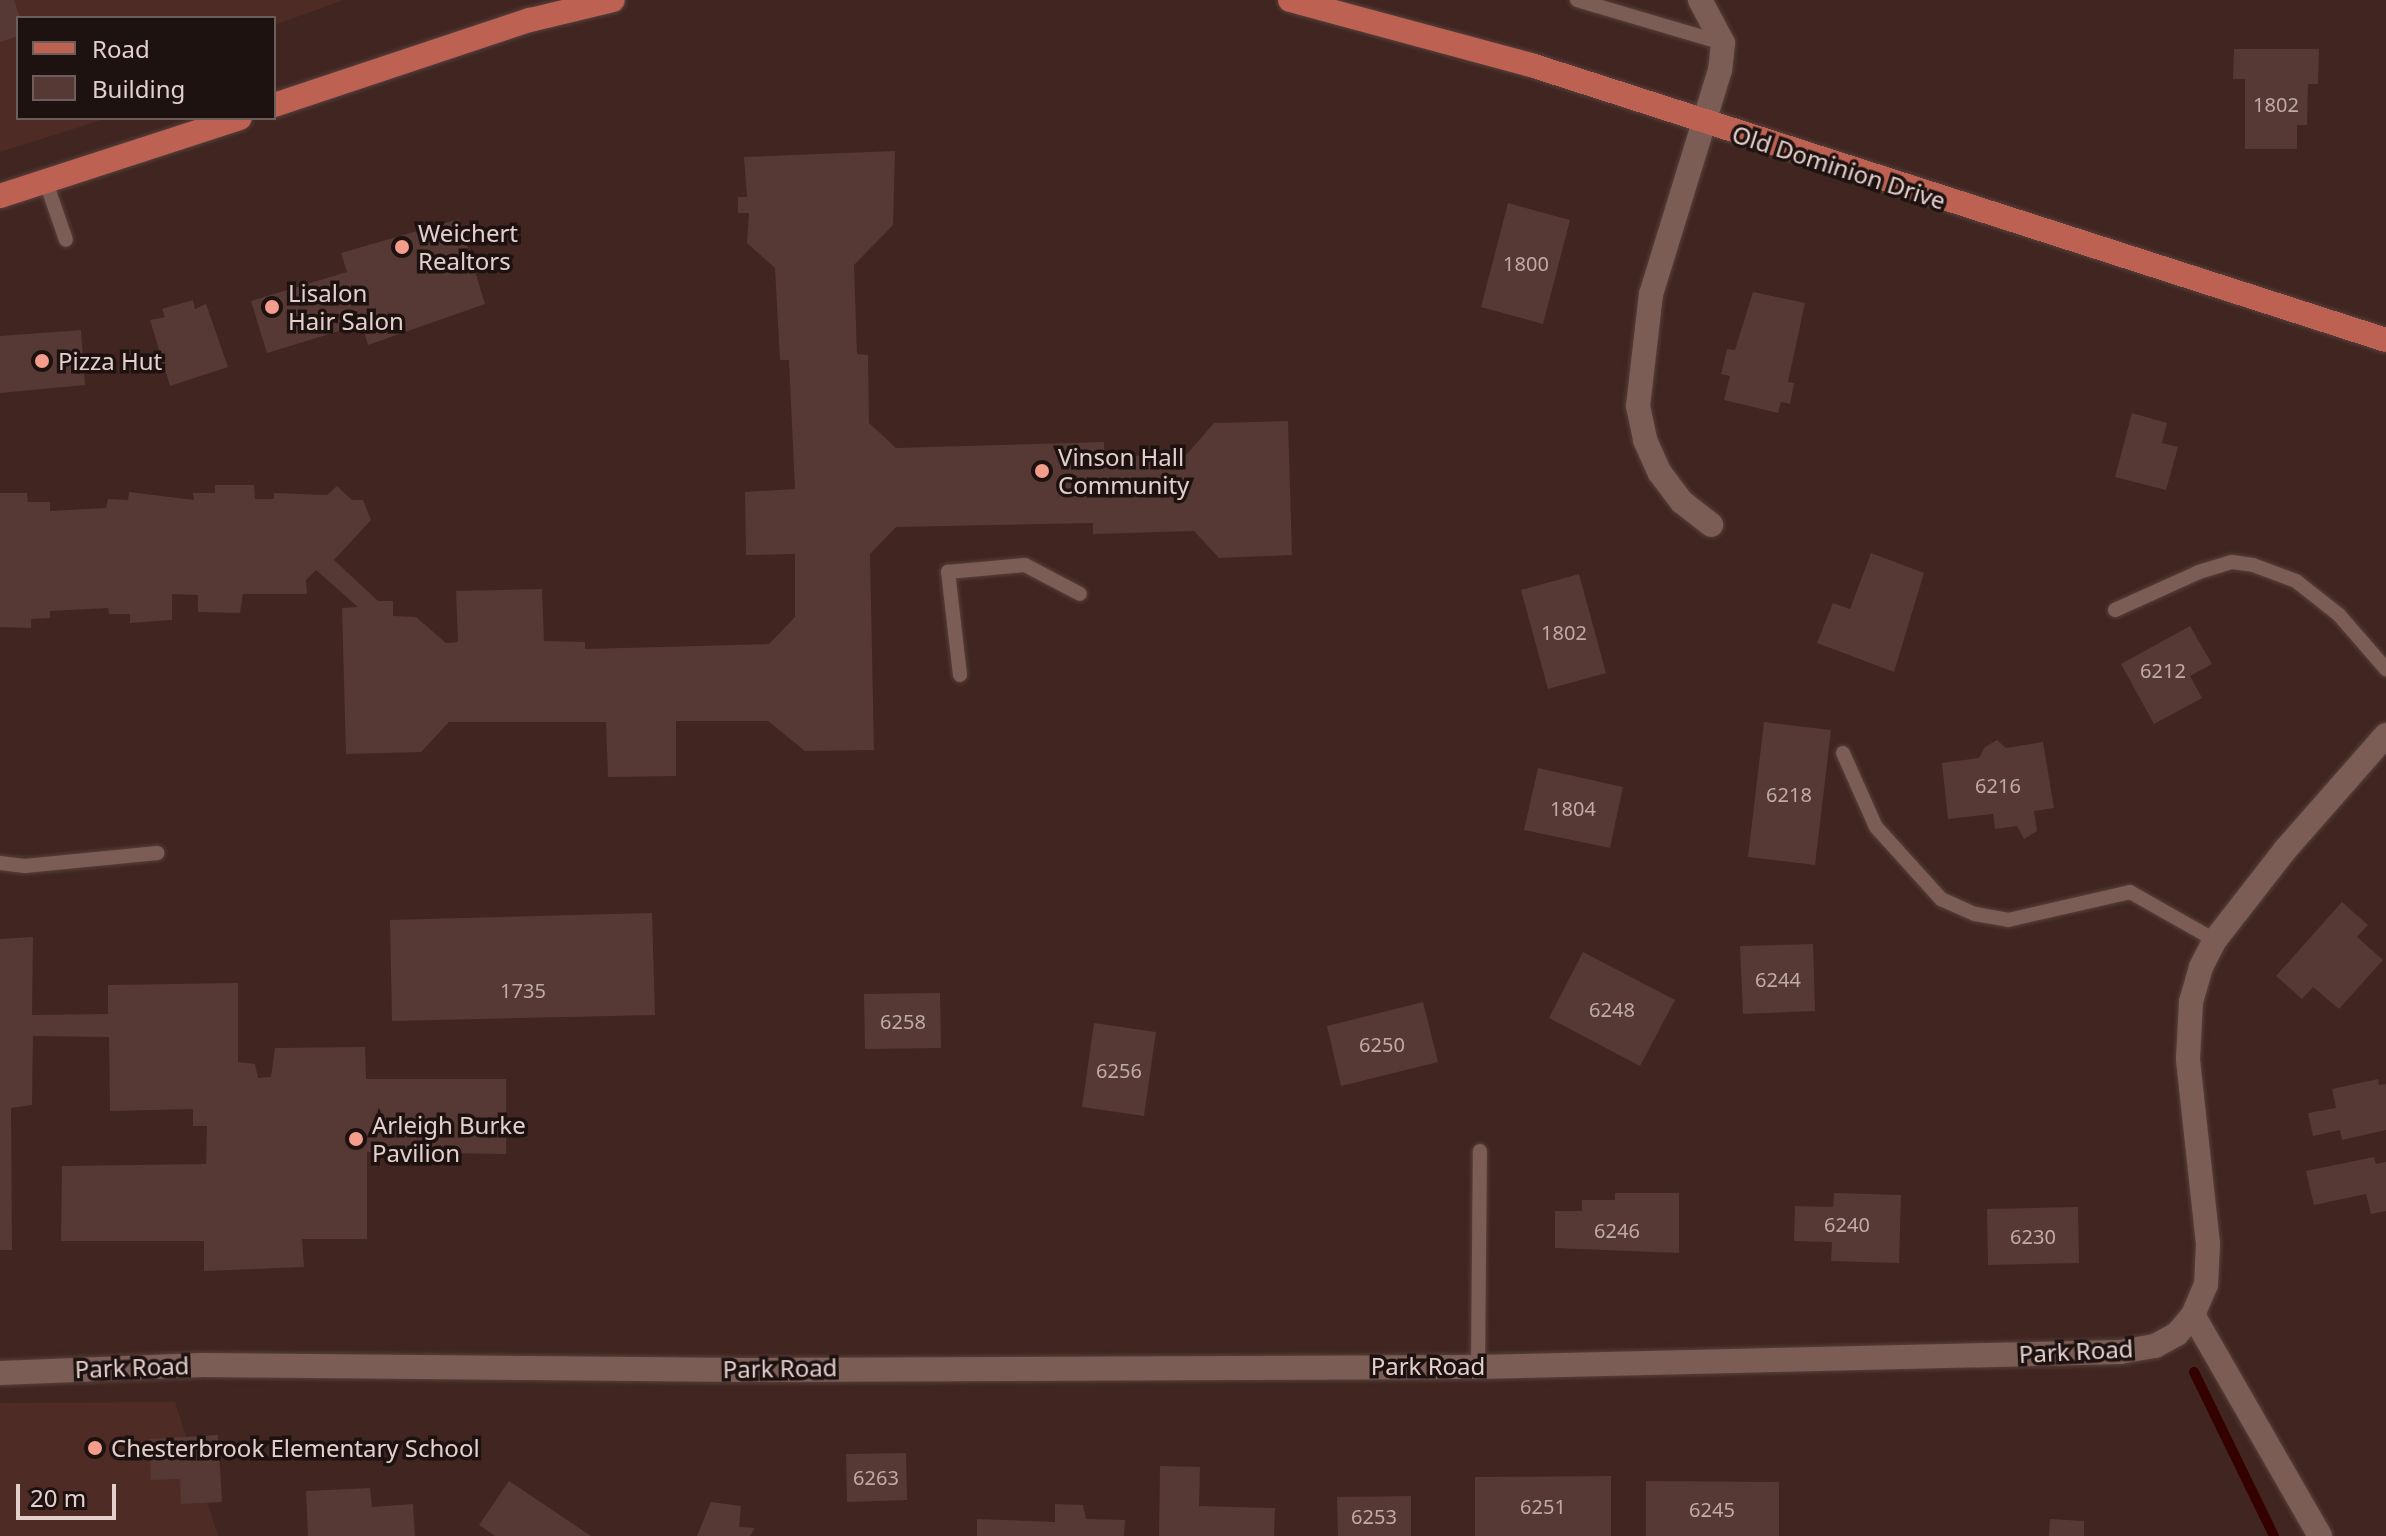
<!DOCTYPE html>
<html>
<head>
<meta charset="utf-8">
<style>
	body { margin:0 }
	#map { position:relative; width:2386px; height:1536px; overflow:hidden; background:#402520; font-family:"Noto Sans",sans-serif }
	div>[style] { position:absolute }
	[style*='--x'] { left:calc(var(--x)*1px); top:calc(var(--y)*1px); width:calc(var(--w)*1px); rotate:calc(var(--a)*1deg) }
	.built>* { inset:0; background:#4e2c25 }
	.stream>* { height:10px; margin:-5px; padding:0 5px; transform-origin:5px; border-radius:5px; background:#350000 }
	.building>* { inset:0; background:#563934 }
	.roads { filter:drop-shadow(0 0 2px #57403c) drop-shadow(0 0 2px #57403c) }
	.service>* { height:14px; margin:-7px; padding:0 7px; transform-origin:7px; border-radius:7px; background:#7c5d56 }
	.minor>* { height:24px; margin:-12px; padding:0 12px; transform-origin:12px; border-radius:12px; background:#7c5d56 }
	.primary>* { height:24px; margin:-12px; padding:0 12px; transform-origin:12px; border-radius:12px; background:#bd6152 }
	.dots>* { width:22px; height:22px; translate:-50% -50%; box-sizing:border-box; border:4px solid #1e1210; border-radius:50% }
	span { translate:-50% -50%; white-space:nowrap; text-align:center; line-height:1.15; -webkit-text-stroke:7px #1e1210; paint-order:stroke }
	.number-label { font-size:20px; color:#c0aaa7 }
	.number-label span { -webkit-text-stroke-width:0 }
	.street-label { font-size:24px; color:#e3d0cd }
	.poi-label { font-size:24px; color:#e3d0cd }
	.left { translate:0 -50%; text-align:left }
	.legend { position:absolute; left:16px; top:16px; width:260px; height:104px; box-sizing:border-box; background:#1e1210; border:2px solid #6d5e5c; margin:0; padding:10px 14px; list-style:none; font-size:24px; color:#e3d0cd }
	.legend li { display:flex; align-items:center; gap:16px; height:40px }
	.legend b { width:40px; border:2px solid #6d5e5c }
	.scale { position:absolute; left:16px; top:1484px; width:100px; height:36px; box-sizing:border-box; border:4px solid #e3d0cd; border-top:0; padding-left:10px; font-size:24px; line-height:28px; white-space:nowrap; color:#e3d0cd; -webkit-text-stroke:6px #1e1210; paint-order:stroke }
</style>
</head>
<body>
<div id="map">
	<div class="built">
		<i style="clip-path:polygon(0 0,344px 0,274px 25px,274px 18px,18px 18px,18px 118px,108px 118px,0 152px)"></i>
		<i style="clip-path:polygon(175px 1402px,218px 1536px,0 1536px,0 1403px)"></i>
	</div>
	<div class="stream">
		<i style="--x:2194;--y:1372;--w:182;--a:64"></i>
	</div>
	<div class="building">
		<i style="clip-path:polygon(0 0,14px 0,20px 18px,18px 36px,0 42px)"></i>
		<i style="clip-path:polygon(2234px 49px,2319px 49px,2318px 84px,2308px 84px,2307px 125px,2297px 125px,2297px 149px,2245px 149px,2245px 79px,2233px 79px)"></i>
		<i style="clip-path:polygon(895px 151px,893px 225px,854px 265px,857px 354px,868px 355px,869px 423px,896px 448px,1104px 442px,1104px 457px,1187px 454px,1214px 423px,1288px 421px,1292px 555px,1219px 558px,1194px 531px,1093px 534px,1093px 523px,896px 527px,870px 554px,874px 750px,805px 751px,768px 721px,676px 721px,676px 776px,608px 777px,606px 722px,449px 722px,421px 752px,346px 754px,342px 608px,358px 607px,316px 570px,306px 580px,307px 594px,243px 594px,240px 613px,198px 612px,198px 595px,172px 594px,172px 620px,130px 623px,130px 614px,109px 614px,108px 608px,50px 611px,50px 618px,31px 619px,31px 628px,0 627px,0 493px,27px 493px,28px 502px,50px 502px,50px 511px,106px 508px,108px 499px,128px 500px,129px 492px,194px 500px,193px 493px,215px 493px,215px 485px,254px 485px,255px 499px,274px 499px,274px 493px,327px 495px,337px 486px,352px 500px,363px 500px,371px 520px,334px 560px,378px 601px,393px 601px,393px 616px,416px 617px,446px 643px,458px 642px,456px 591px,542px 589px,544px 641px,585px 642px,585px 649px,769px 644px,795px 617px,795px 554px,746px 555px,745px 492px,795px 489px,789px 360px,780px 360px,775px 268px,747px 243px,749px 213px,738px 213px,738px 197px,747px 197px,744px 157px)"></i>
		<i style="clip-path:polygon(1508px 203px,1570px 220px,1543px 324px,1481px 307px)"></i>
		<i style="clip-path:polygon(459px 219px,485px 304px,368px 345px,362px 324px,267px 353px,251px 301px,347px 272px,341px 253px)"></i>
		<i style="clip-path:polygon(1753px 292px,1805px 303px,1788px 382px,1794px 383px,1790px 404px,1781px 402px,1778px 413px,1724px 400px,1730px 376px,1721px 374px,1727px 349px,1735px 350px)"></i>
		<i style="clip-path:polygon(193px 300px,195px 309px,206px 304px,228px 367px,170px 386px,150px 320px,165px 317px,162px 309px)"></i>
		<i style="clip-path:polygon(81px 330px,85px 385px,0 393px,0 336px)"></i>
		<i style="clip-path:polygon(2132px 413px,2167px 423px,2162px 443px,2178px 447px,2166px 490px,2115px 477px)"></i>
		<i style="clip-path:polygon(1871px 553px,1924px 573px,1894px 672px,1817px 643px,1833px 603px,1850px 609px)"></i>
		<i style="clip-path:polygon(1579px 574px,1606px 673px,1548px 689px,1521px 590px)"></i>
		<i style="clip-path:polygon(2190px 626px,2212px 664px,2190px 676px,2202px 698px,2154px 724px,2121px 664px)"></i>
		<i style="clip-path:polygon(1764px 722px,1831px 730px,1815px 865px,1748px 857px)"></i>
		<i style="clip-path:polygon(1997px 740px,2006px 748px,2043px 742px,2054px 808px,2034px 811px,2037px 831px,2024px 839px,2017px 826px,1995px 829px,1993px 814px,1948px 819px,1942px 763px,1979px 758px,1985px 747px)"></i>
		<i style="clip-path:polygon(1538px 768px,1623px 787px,1610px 848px,1524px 830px)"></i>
		<i style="clip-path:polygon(2342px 902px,2368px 925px,2357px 937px,2383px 960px,2339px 1009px,2313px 987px,2302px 999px,2276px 976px)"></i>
		<i style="clip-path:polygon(652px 913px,655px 1015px,392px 1021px,390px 920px)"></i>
		<i style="clip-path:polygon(33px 937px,32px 1015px,108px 1014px,108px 985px,238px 983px,238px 1062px,255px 1064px,258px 1078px,271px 1077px,275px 1048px,365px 1047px,366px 1079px,506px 1079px,506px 1154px,367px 1152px,367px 1239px,302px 1239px,304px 1267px,204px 1271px,204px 1241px,61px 1241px,62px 1166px,206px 1164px,207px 1126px,193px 1126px,193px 1109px,110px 1111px,109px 1037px,33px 1036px,32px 1105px,11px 1108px,12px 1250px,0 1250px,0 939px)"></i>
		<i style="clip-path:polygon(1813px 944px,1815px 1011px,1743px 1014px,1740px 946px)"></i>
		<i style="clip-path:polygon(1583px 952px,1675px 1000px,1640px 1066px,1549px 1018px)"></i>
		<i style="clip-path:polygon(940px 993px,941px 1048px,865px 1049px,864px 994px)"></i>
		<i style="clip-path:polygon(1423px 1002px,1438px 1062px,1341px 1086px,1327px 1026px)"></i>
		<i style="clip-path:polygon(1094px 1023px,1156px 1032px,1144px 1116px,1082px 1107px)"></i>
		<i style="clip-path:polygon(2378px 1079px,2379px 1085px,2386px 1084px,2386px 1130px,2342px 1140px,2340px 1130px,2313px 1136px,2308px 1113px,2336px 1108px,2332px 1089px)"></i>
		<i style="clip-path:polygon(2374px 1157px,2376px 1164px,2386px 1162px,2386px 1211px,2371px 1214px,2366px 1194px,2314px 1205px,2306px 1171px)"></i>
		<i style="clip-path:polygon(1615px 1193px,1679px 1193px,1679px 1253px,1555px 1248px,1555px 1211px,1582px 1211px,1582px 1200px,1615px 1200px)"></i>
		<i style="clip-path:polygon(1834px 1193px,1901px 1195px,1899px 1263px,1831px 1261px,1832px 1242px,1794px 1241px,1795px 1206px,1833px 1207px)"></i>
		<i style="clip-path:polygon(2078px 1207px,2079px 1263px,1988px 1265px,1987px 1209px)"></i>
		<i style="clip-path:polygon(218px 1435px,222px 1502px,181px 1504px,180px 1479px,151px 1480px,149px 1439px)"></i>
		<i style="clip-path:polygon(906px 1453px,907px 1500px,847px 1502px,846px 1454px)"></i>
		<i style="clip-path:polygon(1160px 1466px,1200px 1467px,1199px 1506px,1275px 1508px,1274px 1536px,1159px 1536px)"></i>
		<i style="clip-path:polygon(1611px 1476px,1611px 1536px,1475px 1536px,1475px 1477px)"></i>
		<i style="clip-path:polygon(509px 1481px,591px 1536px,495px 1536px,479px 1525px)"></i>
		<i style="clip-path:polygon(1646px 1481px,1779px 1482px,1779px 1536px,1646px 1536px)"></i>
		<i style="clip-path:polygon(370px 1488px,372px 1507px,413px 1504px,415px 1536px,308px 1536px,306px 1491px)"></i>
		<i style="clip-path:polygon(1411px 1496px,1411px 1536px,1338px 1536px,1337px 1497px)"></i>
		<i style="clip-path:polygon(711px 1502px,741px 1506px,739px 1527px,755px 1528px,750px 1536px,697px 1536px)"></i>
		<i style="clip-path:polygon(1055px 1504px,1083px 1505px,1086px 1519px,1125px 1520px,1124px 1536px,977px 1536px,977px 1519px,1055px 1522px)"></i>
		<i style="clip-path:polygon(2050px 1519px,2084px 1521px,2084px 1536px,2049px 1536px)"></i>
	</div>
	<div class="roads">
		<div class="service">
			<i style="--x:1577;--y:0;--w:152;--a:16.4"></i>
			<i style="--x:46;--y:182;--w:61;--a:71"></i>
			<i style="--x:2115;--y:610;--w:92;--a:-24.3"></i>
			<i style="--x:2199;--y:572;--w:34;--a:-17"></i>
			<i style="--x:2232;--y:562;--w:21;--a:8"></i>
			<i style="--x:2253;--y:565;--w:46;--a:20.4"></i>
			<i style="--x:2296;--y:581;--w:55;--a:38.3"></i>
			<i style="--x:2339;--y:615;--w:72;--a:49"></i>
			<i style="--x:960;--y:675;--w:104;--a:-96.6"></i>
			<i style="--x:948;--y:572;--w:77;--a:-5.2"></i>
			<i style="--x:1025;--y:565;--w:62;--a:27.8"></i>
			<i style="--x:1843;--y:753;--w:81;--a:66"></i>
			<i style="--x:1876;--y:827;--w:97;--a:47.9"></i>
			<i style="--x:1941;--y:899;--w:37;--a:24"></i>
			<i style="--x:1975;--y:914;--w:34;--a:10"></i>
			<i style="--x:2008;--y:920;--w:125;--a:-12.9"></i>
			<i style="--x:2130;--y:892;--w:98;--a:29.5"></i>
			<i style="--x:0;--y:863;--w:25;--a:7"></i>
			<i style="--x:25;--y:866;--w:133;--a:-5.6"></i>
			<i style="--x:1478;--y:1367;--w:216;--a:-89.5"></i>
		</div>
		<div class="minor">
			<i style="--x:1700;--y:0;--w:49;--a:61.9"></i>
			<i style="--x:1723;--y:43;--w:27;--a:96"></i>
			<i style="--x:1720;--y:70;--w:234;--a:107.1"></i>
			<i style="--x:1651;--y:294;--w:113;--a:96.6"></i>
			<i style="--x:1638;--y:406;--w:35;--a:78"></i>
			<i style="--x:1645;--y:440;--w:36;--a:66"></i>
			<i style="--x:1660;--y:473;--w:36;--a:53"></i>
			<i style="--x:1682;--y:502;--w:37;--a:38"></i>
			<i style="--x:2193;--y:1315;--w:255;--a:60.1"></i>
			<i style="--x:0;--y:1373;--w:202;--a:-2.3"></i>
			<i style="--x:202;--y:1365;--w:545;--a:0.53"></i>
			<i style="--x:747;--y:1370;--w:731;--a:-0.24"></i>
			<i style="--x:1478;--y:1367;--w:642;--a:-1.34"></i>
			<i style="--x:2120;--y:1352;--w:36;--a:-10"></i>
			<i style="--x:2155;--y:1346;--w:25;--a:-29"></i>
			<i style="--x:2177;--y:1334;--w:25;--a:-50"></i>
			<i style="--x:2193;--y:1315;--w:33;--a:-67"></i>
			<i style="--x:2206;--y:1285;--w:41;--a:-87.2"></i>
			<i style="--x:2208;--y:1244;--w:186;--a:-96.2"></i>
			<i style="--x:2188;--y:1059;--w:57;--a:-87"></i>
			<i style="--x:2191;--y:1002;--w:36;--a:-74"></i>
			<i style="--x:2201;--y:967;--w:30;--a:-63"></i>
			<i style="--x:2215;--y:940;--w:114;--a:-52.1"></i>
			<i style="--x:2285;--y:850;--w:153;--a:-48.7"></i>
		</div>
		<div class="primary">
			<i style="--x:1290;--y:0;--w:250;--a:15.1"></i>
			<i style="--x:1531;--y:65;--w:898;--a:17.83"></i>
			<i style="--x:274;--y:105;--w:270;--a:-18.4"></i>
			<i style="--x:530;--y:20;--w:85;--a:-13.5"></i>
			<i style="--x:0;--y:196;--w:252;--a:-18"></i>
		</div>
	</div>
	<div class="dots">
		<i style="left:402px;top:247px;background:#f49d8d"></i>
		<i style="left:272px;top:307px;background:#f49d8d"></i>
		<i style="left:42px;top:361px;background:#f49d8d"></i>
		<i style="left:1042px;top:471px;background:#f49d8d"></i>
		<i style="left:356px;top:1139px;background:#f49d8d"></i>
		<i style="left:95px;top:1448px;background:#f49d8d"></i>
	</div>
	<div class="number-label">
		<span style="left:2276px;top:104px">1802</span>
		<span style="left:1526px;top:263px">1800</span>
		<span style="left:1564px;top:632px">1802</span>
		<span style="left:2163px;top:670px">6212</span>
		<span style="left:1998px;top:785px">6216</span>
		<span style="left:1789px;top:794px">6218</span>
		<span style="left:1573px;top:808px">1804</span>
		<span style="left:1778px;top:979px">6244</span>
		<span style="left:523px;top:990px">1735</span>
		<span style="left:1612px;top:1009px">6248</span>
		<span style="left:903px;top:1021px">6258</span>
		<span style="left:1382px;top:1044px">6250</span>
		<span style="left:1119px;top:1070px">6256</span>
		<span style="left:1847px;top:1224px">6240</span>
		<span style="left:1617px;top:1230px">6246</span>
		<span style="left:2033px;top:1236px">6230</span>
		<span style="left:876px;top:1477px">6263</span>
		<span style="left:1543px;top:1506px">6251</span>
		<span style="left:1712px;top:1509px">6245</span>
		<span style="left:1374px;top:1516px">6253</span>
	</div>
	<div class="street-label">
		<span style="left:1839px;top:167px;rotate:18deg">Old Dominion Drive</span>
		<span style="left:2076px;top:1351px;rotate:-3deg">Park Road</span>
		<span style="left:1428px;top:1366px">Park Road</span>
		<span style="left:132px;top:1367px;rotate:-2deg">Park Road</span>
		<span style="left:780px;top:1368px;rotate:-1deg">Park Road</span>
	</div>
	<div class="poi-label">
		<span class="left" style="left:418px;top:247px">Weichert<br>Realtors</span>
		<span class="left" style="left:288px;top:307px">Lisalon<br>Hair Salon</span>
		<span class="left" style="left:58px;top:361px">Pizza Hut</span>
		<span class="left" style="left:1058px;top:471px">Vinson Hall<br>Community</span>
		<span class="left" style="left:372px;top:1139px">Arleigh Burke<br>Pavilion</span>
		<span class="left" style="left:111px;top:1448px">Chesterbrook Elementary School</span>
	</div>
	<ul class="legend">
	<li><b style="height:10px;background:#bd6152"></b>Road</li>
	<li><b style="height:22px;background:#563934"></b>Building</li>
	</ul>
	<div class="scale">20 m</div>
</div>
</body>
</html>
